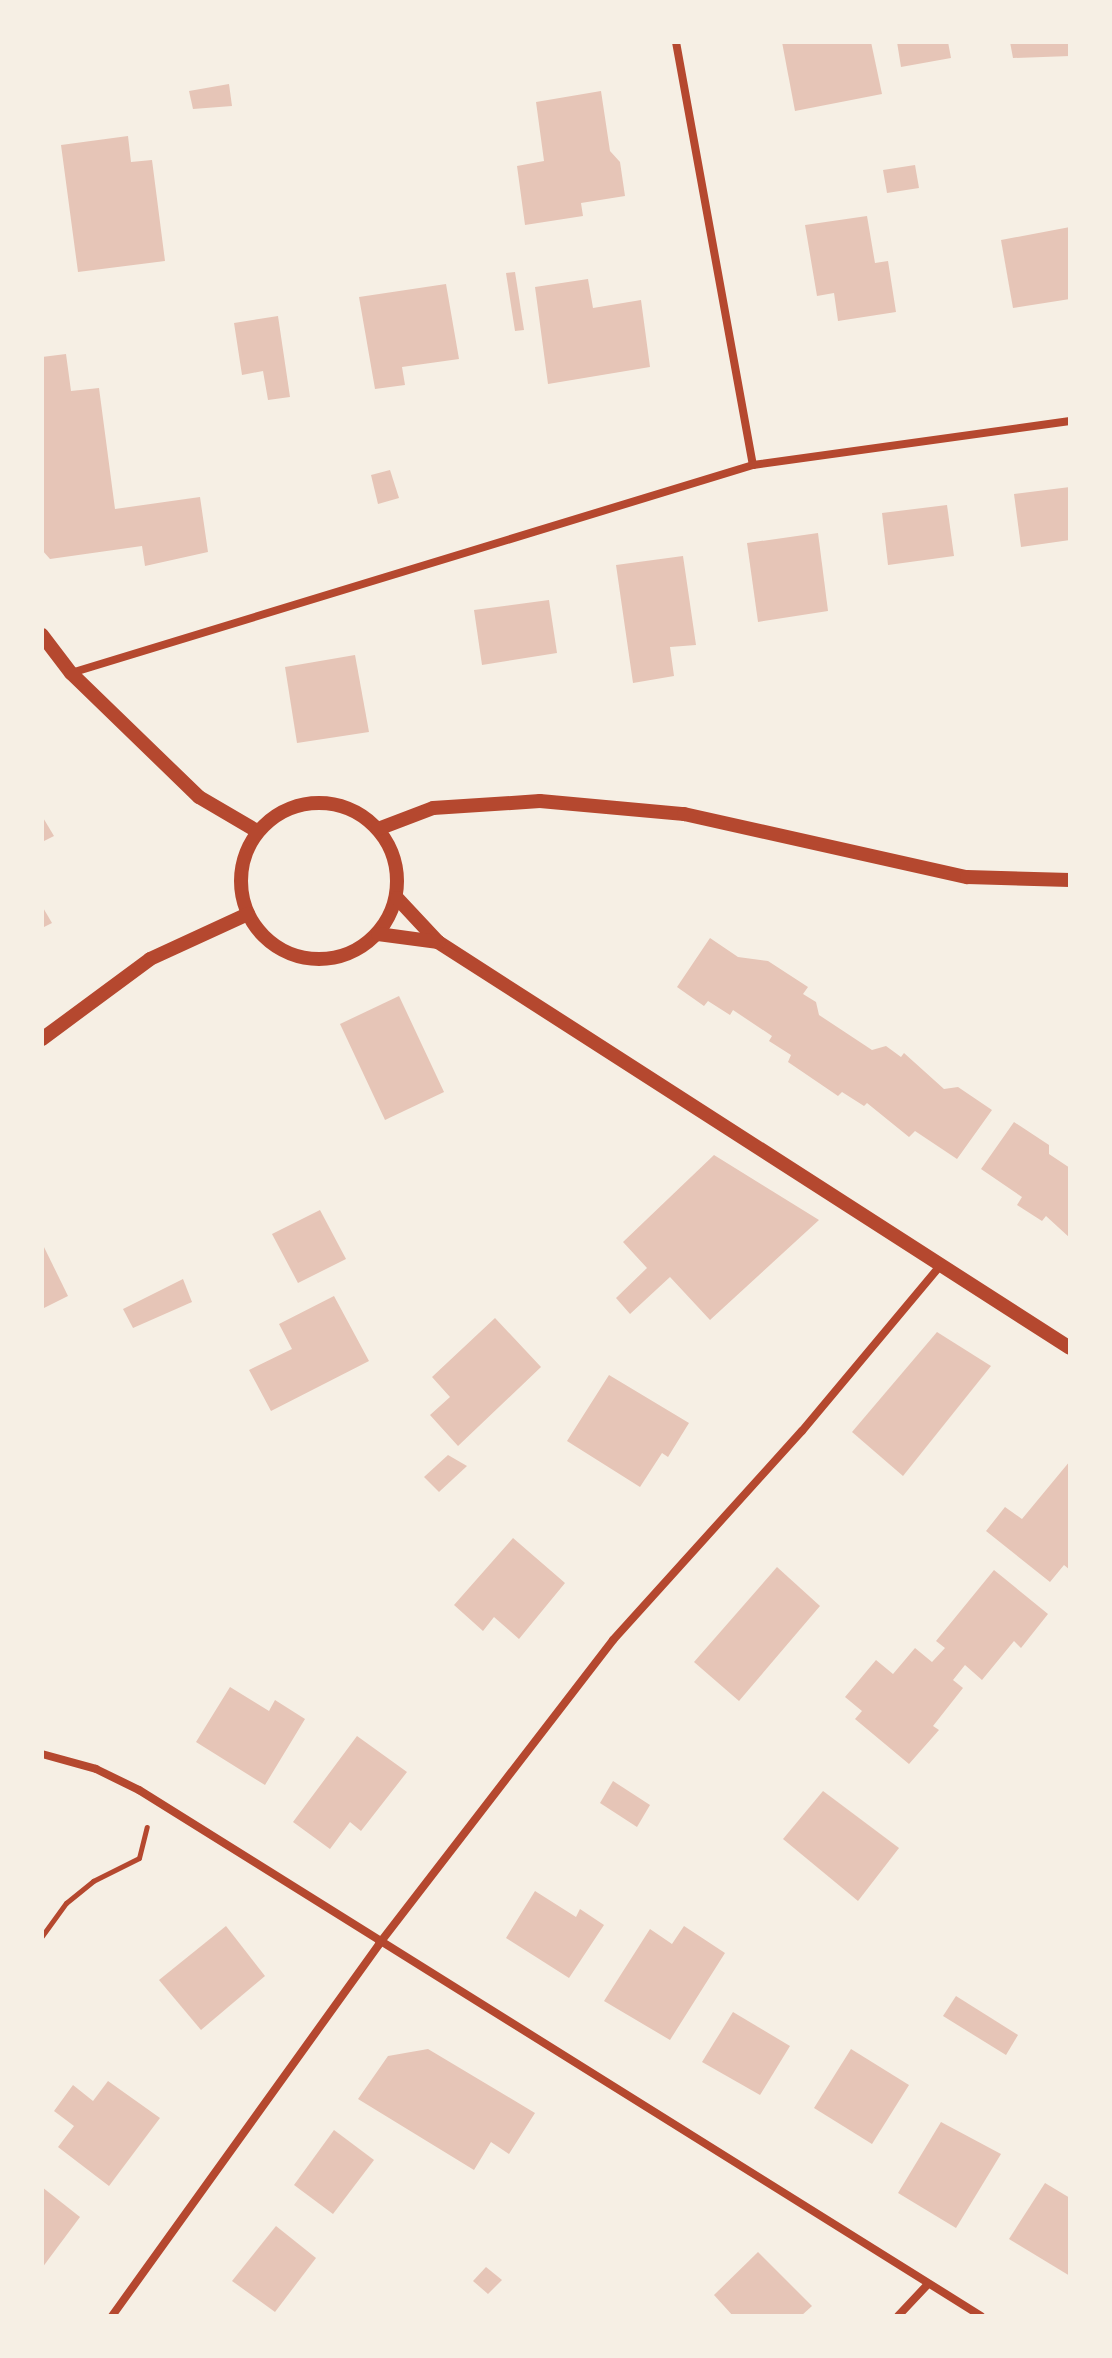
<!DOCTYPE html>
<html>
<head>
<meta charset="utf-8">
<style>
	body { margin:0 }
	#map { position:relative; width:1112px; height:2358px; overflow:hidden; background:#f6efe4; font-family:Helvetica,sans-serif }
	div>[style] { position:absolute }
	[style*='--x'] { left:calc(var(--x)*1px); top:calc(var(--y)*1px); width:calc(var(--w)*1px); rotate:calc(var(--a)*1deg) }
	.building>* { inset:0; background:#e6c5b7 }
	.path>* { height:5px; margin:-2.5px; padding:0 2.5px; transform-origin:2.5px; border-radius:2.5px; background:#b5482f }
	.minor>* { height:8px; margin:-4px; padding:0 4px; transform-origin:4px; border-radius:4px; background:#b5482f }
	.tertiary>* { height:14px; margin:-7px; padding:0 7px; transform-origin:7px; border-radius:7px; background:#b5482f }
	.tertiary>.ring { margin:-7px; padding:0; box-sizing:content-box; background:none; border:14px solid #b5482f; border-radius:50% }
	span { translate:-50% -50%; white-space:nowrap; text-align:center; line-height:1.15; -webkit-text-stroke:8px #f6efe4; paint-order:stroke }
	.frame { position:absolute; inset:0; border:44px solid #f6efe4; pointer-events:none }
</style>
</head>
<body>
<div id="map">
	<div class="building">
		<i style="clip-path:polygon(782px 42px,871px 42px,882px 94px,795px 111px)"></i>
		<i style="clip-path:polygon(897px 42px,948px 42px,951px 58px,901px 67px)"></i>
		<i style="clip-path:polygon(1010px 42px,1070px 42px,1070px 56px,1013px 58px)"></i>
		<i style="clip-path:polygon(229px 84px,232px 106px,193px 109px,189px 91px)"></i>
		<i style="clip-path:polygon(601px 91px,610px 151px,620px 162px,625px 196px,581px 203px,583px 216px,525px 225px,517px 166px,544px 161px,536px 102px)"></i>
		<i style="clip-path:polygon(128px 136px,131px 162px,152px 160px,165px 261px,78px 272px,61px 145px)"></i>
		<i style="clip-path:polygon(915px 165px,919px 188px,887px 193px,883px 170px)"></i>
		<i style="clip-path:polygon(867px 216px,875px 263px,888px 261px,896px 312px,838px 321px,834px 293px,817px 296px,805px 225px)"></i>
		<i style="clip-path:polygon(1070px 227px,1070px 299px,1013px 308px,1001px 240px)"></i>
		<i style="clip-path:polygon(515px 272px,524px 330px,515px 331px,506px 273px)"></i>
		<i style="clip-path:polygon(588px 279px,593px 308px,641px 300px,650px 367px,548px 384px,535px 287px)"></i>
		<i style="clip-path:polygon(446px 284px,459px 359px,402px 367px,405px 385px,375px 389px,359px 297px)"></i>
		<i style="clip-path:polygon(278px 316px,290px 397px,268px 400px,263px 371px,242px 375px,234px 323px)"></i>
		<i style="clip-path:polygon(66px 354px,71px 391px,99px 388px,115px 509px,200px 497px,208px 552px,145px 566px,142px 546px,50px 559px,42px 550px,42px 357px)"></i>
		<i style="clip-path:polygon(390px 470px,399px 498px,378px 504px,371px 475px)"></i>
		<i style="clip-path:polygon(1070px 487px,1070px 540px,1021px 547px,1014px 494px)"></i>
		<i style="clip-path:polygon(947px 505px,954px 556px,888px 565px,882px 513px)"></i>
		<i style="clip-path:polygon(818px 533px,828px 611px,758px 622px,747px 543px)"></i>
		<i style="clip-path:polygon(683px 556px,696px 645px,670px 647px,674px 676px,633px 683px,616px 565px)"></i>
		<i style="clip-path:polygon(549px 600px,557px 653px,482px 665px,474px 610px)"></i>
		<i style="clip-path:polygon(355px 655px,369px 732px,297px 743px,285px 667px)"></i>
		<i style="clip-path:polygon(42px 816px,54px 836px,42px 842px)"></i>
		<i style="clip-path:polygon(42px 906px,52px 923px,42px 928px)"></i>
		<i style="clip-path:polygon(710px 938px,738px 957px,768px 961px,808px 987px,803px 994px,816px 1002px,819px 1015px,872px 1050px,886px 1046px,901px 1057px,904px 1053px,944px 1089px,958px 1087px,992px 1110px,957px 1159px,915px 1131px,909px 1137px,867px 1103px,864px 1106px,842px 1092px,838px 1096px,788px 1062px,791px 1055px,769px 1041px,772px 1036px,733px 1010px,730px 1015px,708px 1001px,704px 1006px,677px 987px)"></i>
		<i style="clip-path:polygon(399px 996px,444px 1092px,385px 1120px,340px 1024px)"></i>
		<i style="clip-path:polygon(1014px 1122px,1049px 1145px,1049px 1154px,1070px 1168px,1070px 1238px,1046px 1216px,1042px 1221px,1017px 1205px,1022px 1197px,981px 1169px)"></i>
		<i style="clip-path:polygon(714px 1155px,819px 1220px,710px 1320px,670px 1277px,630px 1314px,616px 1298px,647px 1268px,623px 1242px)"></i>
		<i style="clip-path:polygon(320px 1210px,346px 1259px,298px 1283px,272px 1234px)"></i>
		<i style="clip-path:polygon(42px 1243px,68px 1296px,42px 1309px)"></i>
		<i style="clip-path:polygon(183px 1279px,192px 1302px,133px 1328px,123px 1309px)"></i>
		<i style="clip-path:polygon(334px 1296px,369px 1361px,271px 1411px,249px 1370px,292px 1349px,279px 1324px)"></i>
		<i style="clip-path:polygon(495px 1318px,541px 1367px,458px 1446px,430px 1415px,450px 1397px,432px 1377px)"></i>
		<i style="clip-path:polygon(937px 1332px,991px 1366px,903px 1476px,852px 1432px)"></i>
		<i style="clip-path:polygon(609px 1375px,689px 1423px,668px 1457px,662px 1453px,640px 1487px,567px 1441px)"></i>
		<i style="clip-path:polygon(448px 1455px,467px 1466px,439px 1492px,424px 1477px)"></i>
		<i style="clip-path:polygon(1070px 1461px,1070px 1570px,1064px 1565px,1050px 1582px,986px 1531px,1005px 1507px,1022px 1519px)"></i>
		<i style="clip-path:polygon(513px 1538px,565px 1583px,519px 1639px,494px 1617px,483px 1631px,454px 1605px)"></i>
		<i style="clip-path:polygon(777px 1567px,820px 1606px,739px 1701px,694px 1662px)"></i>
		<i style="clip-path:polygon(994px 1570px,1048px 1614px,1021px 1648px,1014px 1641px,982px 1680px,965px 1665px,953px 1680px,963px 1688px,933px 1726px,939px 1730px,909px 1764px,855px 1719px,862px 1711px,845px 1697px,876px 1660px,893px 1674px,915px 1648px,932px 1662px,945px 1648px,936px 1641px)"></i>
		<i style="clip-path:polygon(230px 1687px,269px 1711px,275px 1700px,305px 1719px,265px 1785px,196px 1742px)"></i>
		<i style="clip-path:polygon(357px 1736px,407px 1772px,361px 1831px,350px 1822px,330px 1849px,293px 1822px)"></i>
		<i style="clip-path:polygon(613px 1781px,650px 1805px,637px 1827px,600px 1803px)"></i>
		<i style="clip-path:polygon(823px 1791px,899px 1848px,858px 1901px,783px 1839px)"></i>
		<i style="clip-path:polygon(535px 1891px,576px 1917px,580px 1909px,604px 1925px,569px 1978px,506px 1938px)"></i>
		<i style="clip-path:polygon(226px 1926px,265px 1976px,201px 2030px,159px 1980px)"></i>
		<i style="clip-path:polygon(684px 1926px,725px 1953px,670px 2040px,604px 2001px,650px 1929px,672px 1944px)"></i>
		<i style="clip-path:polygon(956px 1996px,1018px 2035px,1006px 2055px,943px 2016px)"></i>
		<i style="clip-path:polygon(733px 2012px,790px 2046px,760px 2095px,702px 2062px)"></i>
		<i style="clip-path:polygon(428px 2049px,535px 2113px,509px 2154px,491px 2142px,474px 2170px,358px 2099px,388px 2056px)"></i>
		<i style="clip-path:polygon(851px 2049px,909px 2085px,872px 2144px,814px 2108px)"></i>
		<i style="clip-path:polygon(108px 2081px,160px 2118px,109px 2186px,58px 2147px,74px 2126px,54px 2111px,73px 2085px,93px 2101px)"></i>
		<i style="clip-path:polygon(941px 2122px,1001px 2154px,956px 2228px,898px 2193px)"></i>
		<i style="clip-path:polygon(334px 2130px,374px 2160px,333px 2214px,294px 2185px)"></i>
		<i style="clip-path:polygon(1045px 2183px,1070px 2198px,1070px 2276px,1009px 2239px)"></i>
		<i style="clip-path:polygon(42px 2187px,80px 2217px,42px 2268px)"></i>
		<i style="clip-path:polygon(276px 2226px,316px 2258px,275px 2312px,232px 2281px)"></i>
		<i style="clip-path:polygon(758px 2252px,812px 2306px,801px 2316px,733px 2316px,714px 2295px)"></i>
		<i style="clip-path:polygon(486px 2267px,502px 2280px,488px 2294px,473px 2281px)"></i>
	</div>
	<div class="path">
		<i style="--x:42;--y:1936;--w:41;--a:-54"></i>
		<i style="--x:66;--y:1903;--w:35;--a:-39"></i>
		<i style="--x:93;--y:1881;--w:51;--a:-26.6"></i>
		<i style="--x:139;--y:1858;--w:32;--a:-76"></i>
	</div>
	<div class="minor">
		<i style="--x:676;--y:42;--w:430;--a:79.7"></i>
		<i style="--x:71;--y:673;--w:713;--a:-16.96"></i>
		<i style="--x:753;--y:465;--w:320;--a:-7.9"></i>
		<i style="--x:42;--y:1754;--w:56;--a:15.5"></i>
		<i style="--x:96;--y:1769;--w:48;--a:26"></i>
		<i style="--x:139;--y:1790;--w:993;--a:31.99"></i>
		<i style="--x:112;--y:2316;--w:458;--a:-54.3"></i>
		<i style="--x:379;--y:1944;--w:384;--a:-52.4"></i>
		<i style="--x:613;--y:1640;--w:282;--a:-47.9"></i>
		<i style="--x:802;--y:1431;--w:217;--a:-50.1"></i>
		<i style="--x:898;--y:2316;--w:44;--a:-46.8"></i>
	</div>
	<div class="tertiary">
		<i style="--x:42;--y:635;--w:48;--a:52.7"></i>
		<i style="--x:71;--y:673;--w:178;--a:44.1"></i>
		<i style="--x:199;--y:797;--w:67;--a:30.4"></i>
		<i class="ring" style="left:241px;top:803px;width:142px;height:142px"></i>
		<i style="--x:378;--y:829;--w:59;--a:-20.9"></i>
		<i style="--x:433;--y:808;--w:107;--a:-3.7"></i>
		<i style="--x:540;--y:801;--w:145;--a:5.2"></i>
		<i style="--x:684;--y:814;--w:290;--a:12.6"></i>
		<i style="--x:967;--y:877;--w:103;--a:1.7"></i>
		<i style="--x:397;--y:898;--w:60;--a:47"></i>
		<i style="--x:438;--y:942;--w:751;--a:32.72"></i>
		<i style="--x:378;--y:934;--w:61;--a:7.6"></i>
		<i style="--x:42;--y:1039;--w:134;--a:-36.5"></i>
		<i style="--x:150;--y:959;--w:108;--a:-24.7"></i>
	</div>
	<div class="frame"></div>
</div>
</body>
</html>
